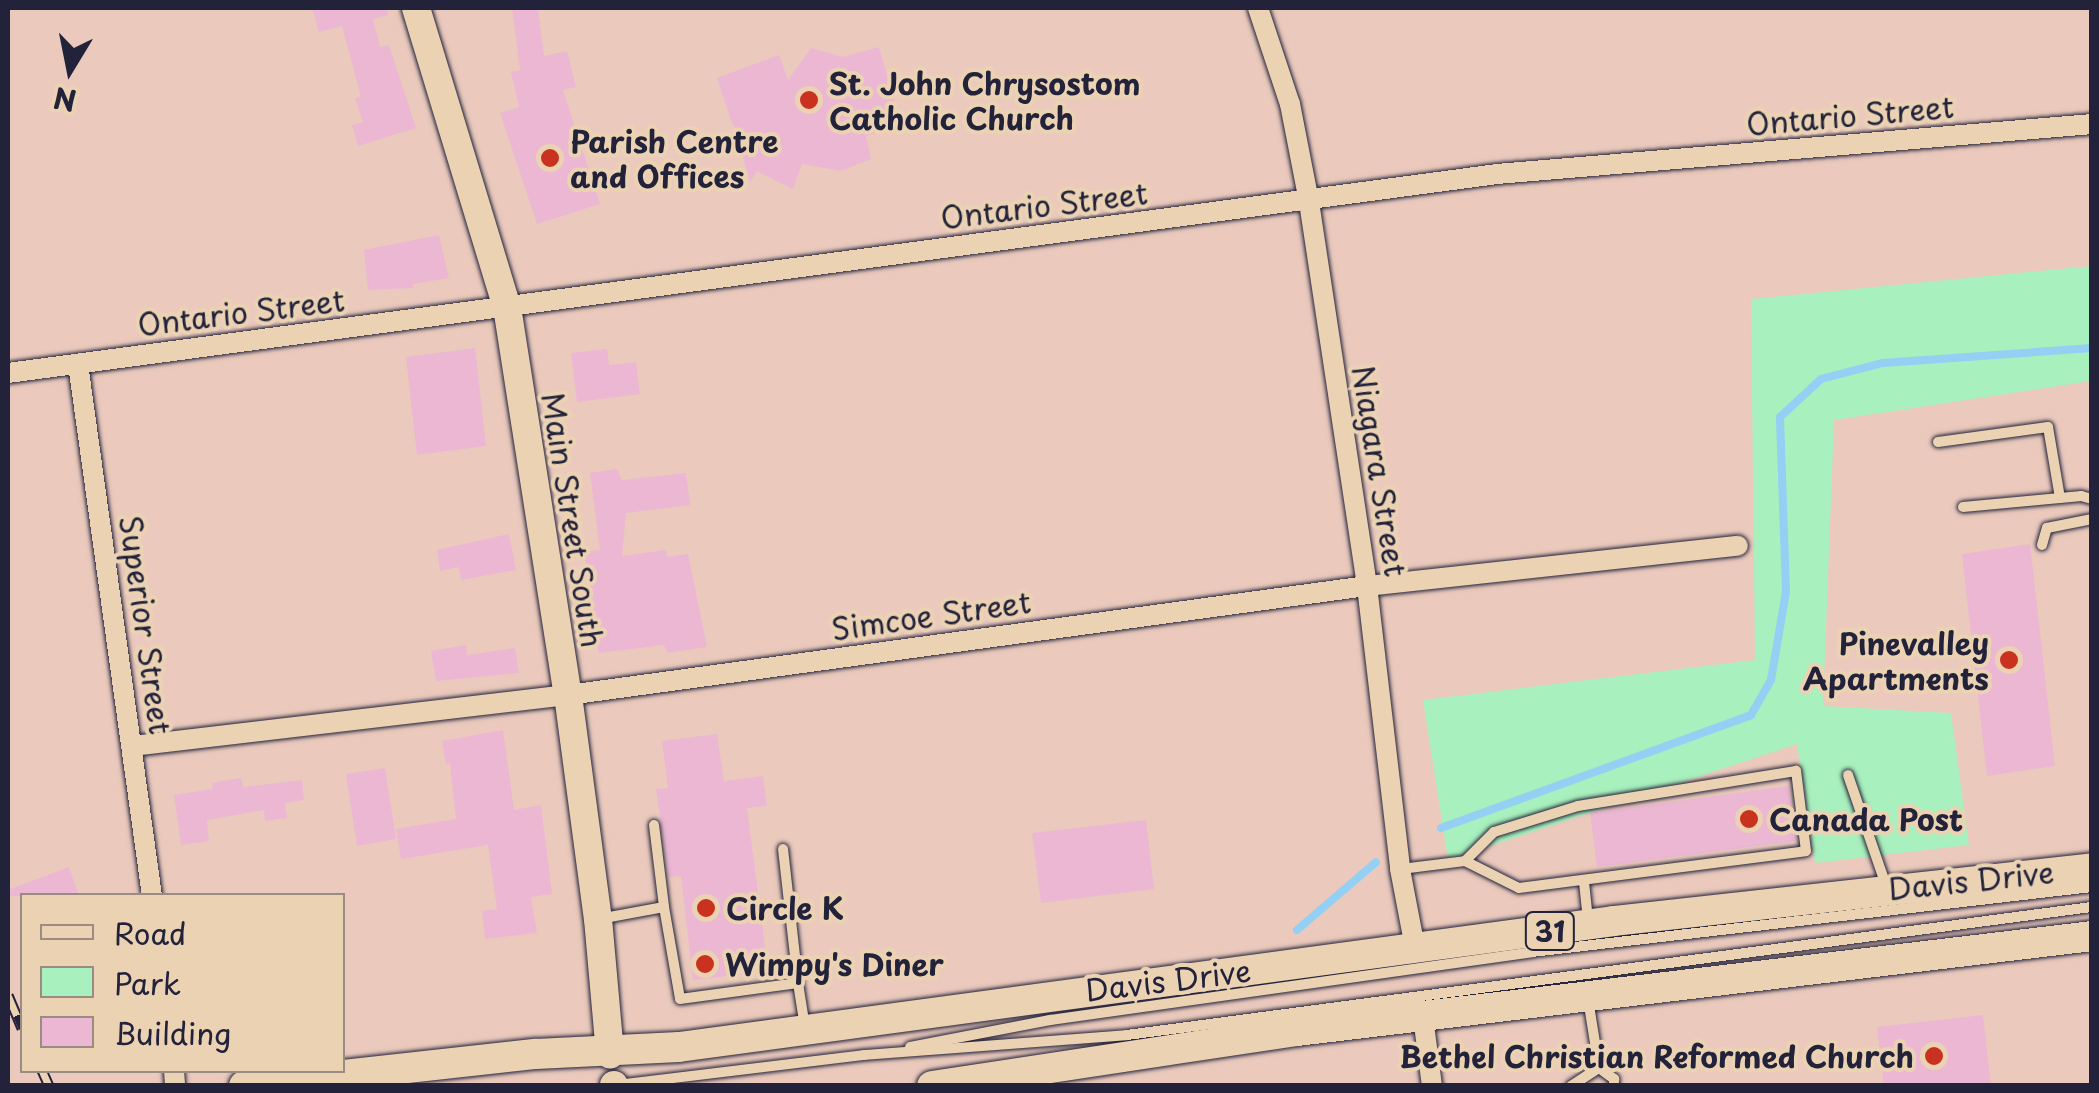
<!DOCTYPE html>
<html>
<head>
<meta charset="utf-8">
<style>
	body { margin:0 }
	#map { position:relative; width:2099px; height:1093px; overflow:hidden; background:#ebcabd; font-family:"Playpen Sans",sans-serif }
	div>[style] { position:absolute }
	[style*='--x'] { left:calc(var(--x)*1px); top:calc(var(--y)*1px); width:calc(var(--w)*1px); rotate:calc(var(--a)*1deg) }
	.green>* { inset:0; background:#a8f0bd }
	.stream>* { height:8px; margin:-4px; padding:0 4px; transform-origin:4px; border-radius:4px; background:#94cff4 }
	.building>* { inset:0; background:#ebb7d3 }
	.roads { filter:drop-shadow(0 0 2px #22223b) drop-shadow(0 0 2px #22223b) }
	.service>* { height:10px; margin:-5px; padding:0 5px; transform-origin:5px; border-radius:5px; background:#ebd2b3 }
	.minor>* { height:20px; margin:-10px; padding:0 10px; transform-origin:10px; border-radius:10px; background:#ebd2b3 }
	.secondary>* { height:28px; margin:-14px; padding:0 14px; transform-origin:14px; border-radius:14px; background:#ebd2b3 }
	.primary>* { height:30px; margin:-15px; padding:0 15px; transform-origin:15px; border-radius:15px; background:#ebd2b3 }
	.rail>* { height:11px; margin-top:-5.5px; transform-origin:0; background:repeating-linear-gradient(90deg,#ebd2b3 0 22px,#22223b 0 44px); box-sizing:border-box; border-block:2px solid #22223b }
	.dots>* { width:28px; height:28px; translate:-50% -50%; box-sizing:border-box; border:5px solid #ebd2b3; border-radius:50% }
	span { translate:-50% -50%; white-space:nowrap; text-align:center; line-height:1.15; -webkit-text-stroke:8px #ebd2b3; paint-order:stroke }
	.shield-label span { padding:2px 8px; background:#ebd2b3; border:2px solid; border-radius:8px; -webkit-text-stroke-width:0 }
	.shield-label { font-size:28px; color:#22223b; font-weight:700 }
	.poi-label { font-size:30px; color:#22223b; font-weight:700 }
	.left { translate:0 -50%; text-align:left }
	.right { translate:-100% -50%; text-align:right }
	.street-label { font-size:30px; color:#22223b }
	.frame { position:absolute; inset:0; border:10px solid #22223b; pointer-events:none }
	.legend { position:absolute; left:20px; top:893px; width:325px; height:180px; box-sizing:border-box; background:#ebd2b3; border:2px solid #9b8c83; margin:0; padding:12px 18px; list-style:none; font-size:30px; color:#22223b }
	.legend li { display:flex; align-items:center; gap:20px; height:50px }
	.legend b { width:50px; border:2px solid #9b8c83 }
	.north { position:absolute; left:20px; top:20px; width:100px; height:100px; -webkit-text-stroke:8px #ebd2b3; paint-order:stroke; rotate:190deg; font-size:28px; font-weight:700; line-height:40px; text-align:center; color:#22223b }
	.north::after { content:''; display:block; margin:auto; width:35px; height:45px; background:#22223b; clip-path:polygon(50% 0,100% 100%,50% 72%,0 100%) }
</style>
</head>
<body>
<div id="map">
	<div class="green">
		<i style="clip-path:polygon(2091px 266px,2091px 381px,1834px 420px,1823px 706px,1951px 713px,1969px 845px,1815px 863px,1797px 744px,1448px 860px,1423px 700px,1755px 660px,1751px 299px)"></i>
	</div>
	<div class="stream">
		<i style="--x:1441;--y:828;--w:330;--a:-20"></i>
		<i style="--x:1751;--y:715;--w:40;--a:-60.3"></i>
		<i style="--x:1771;--y:680;--w:90;--a:-80.4"></i>
		<i style="--x:1786;--y:591;--w:174;--a:-92"></i>
		<i style="--x:1780;--y:417;--w:56;--a:-42.8"></i>
		<i style="--x:1821;--y:379;--w:64;--a:-14.5"></i>
		<i style="--x:1883;--y:363;--w:210;--a:-4.1"></i>
		<i style="--x:1297;--y:930;--w:104;--a:-40.7"></i>
	</div>
	<div class="building">
		<i style="clip-path:polygon(312px 8px,387px 8px,388px 15px,373px 19px,380px 47px,389px 45px,416px 128px,358px 146px,352px 125px,363px 122px,355px 98px,361px 97px,342px 26px,319px 32px)"></i>
		<i style="clip-path:polygon(512px 8px,538px 8px,544px 56px,567px 51px,576px 87px,563px 90px,600px 204px,537px 224px,500px 113px,519px 107px,511px 72px,520px 70px)"></i>
		<i style="clip-path:polygon(879px 47px,902px 126px,866px 136px,871px 159px,841px 171px,802px 164px,793px 189px,757px 171px,750px 182px,740px 147px,746px 143px,732px 123px,717px 78px,779px 55px,788px 80px,811px 48px,843px 57px)"></i>
		<i style="clip-path:polygon(439px 235px,449px 278px,413px 284px,413px 288px,368px 290px,364px 250px)"></i>
		<i style="clip-path:polygon(475px 348px,486px 446px,417px 455px,406px 357px)"></i>
		<i style="clip-path:polygon(607px 349px,609px 365px,636px 362px,640px 394px,577px 402px,571px 353px)"></i>
		<i style="clip-path:polygon(617px 469px,622px 480px,686px 473px,690px 505px,626px 513px,622px 556px,666px 550px,667px 557px,688px 554px,707px 647px,667px 653px,664px 645px,599px 653px,584px 552px,600px 550px,590px 473px)"></i>
		<i style="clip-path:polygon(509px 534px,516px 570px,461px 580px,459px 567px,440px 571px,437px 550px)"></i>
		<i style="clip-path:polygon(2030px 544px,2055px 766px,1987px 776px,1962px 554px)"></i>
		<i style="clip-path:polygon(466px 645px,467px 655px,515px 648px,519px 673px,436px 681px,431px 651px)"></i>
		<i style="clip-path:polygon(503px 730px,514px 810px,541px 805px,552px 894px,531px 897px,537px 933px,485px 939px,482px 911px,497px 909px,488px 845px,401px 859px,396px 829px,456px 819px,450px 763px,446px 764px,442px 741px)"></i>
		<i style="clip-path:polygon(717px 734px,724px 781px,763px 776px,767px 806px,747px 808px,768px 971px,693px 980px,681px 876px,669px 877px,656px 789px,668px 788px,662px 741px)"></i>
		<i style="clip-path:polygon(385px 768px,396px 839px,357px 846px,346px 774px)"></i>
		<i style="clip-path:polygon(241px 778px,243px 787px,302px 780px,304px 800px,285px 803px,287px 818px,265px 821px,264px 810px,207px 820px,209px 841px,181px 845px,174px 795px,213px 789px,212px 783px)"></i>
		<i style="clip-path:polygon(1789px 786px,1796px 841px,1597px 867px,1590px 813px)"></i>
		<i style="clip-path:polygon(1146px 820px,1154px 889px,1041px 903px,1032px 833px)"></i>
		<i style="clip-path:polygon(69px 867px,79px 896px,8px 896px,8px 890px)"></i>
		<i style="clip-path:polygon(1983px 1015px,1991px 1086px,1884px 1086px,1877px 1027px)"></i>
	</div>
	<div class="roads">
		<div class="service">
			<i style="--x:1938;--y:442;--w:111;--a:-7.8"></i>
			<i style="--x:2048;--y:427;--w:72;--a:80.4"></i>
			<i style="--x:1963;--y:507;--w:119;--a:-5.3"></i>
			<i style="--x:2081;--y:496;--w:11;--a:15"></i>
			<i style="--x:2042;--y:545;--w:18;--a:-74"></i>
			<i style="--x:2047;--y:528;--w:46;--a:-11.3"></i>
			<i style="--x:1848;--y:775;--w:120;--a:71"></i>
			<i style="--x:654;--y:825;--w:83;--a:83"></i>
			<i style="--x:783;--y:849;--w:135;--a:83.6"></i>
			<i style="--x:1401;--y:869;--w:64;--a:-7.1"></i>
			<i style="--x:1465;--y:861;--w:60;--a:26.6"></i>
			<i style="--x:1519;--y:888;--w:289;--a:-7.3"></i>
			<i style="--x:1806;--y:851;--w:81;--a:-97.1"></i>
			<i style="--x:1796;--y:771;--w:221;--a:170.9"></i>
			<i style="--x:1578;--y:806;--w:88;--a:162.8"></i>
			<i style="--x:1494;--y:832;--w:41;--a:135"></i>
			<i style="--x:1584;--y:882;--w:39;--a:84"></i>
			<i style="--x:599;--y:919;--w:66;--a:-10.5"></i>
			<i style="--x:664;--y:907;--w:93;--a:80.1"></i>
			<i style="--x:680;--y:999;--w:119;--a:-7.7"></i>
			<i style="--x:798;--y:983;--w:45;--a:81"></i>
			<i style="--x:1588;--y:999;--w:70;--a:80.9"></i>
			<i style="--x:1599;--y:1068;--w:19;--a:36"></i>
			<i style="--x:1614;--y:1079;--w:7;--a:90"></i>
			<i style="--x:910;--y:1047;--w:143;--a:-10.9"></i>
			<i style="--x:1050;--y:1020;--w:487;--a:-8"></i>
			<i style="--x:1532;--y:952;--w:564;--a:-6.62"></i>
			<i style="--x:616;--y:1085;--w:250;--a:-6.9"></i>
			<i style="--x:864;--y:1055;--w:264;--a:-4.3"></i>
			<i style="--x:1127;--y:1035;--w:973;--a:-7.56"></i>
			<i style="--x:1571;--y:1086;--w:33;--a:-33"></i>
		</div>
		<div class="minor">
			<i style="--x:1258;--y:8;--w:101;--a:71.6"></i>
			<i style="--x:1290;--y:104;--w:100;--a:79"></i>
			<i style="--x:1309;--y:202;--w:388;--a:81.4"></i>
			<i style="--x:1367;--y:586;--w:285;--a:83.3"></i>
			<i style="--x:1400;--y:869;--w:80;--a:79.2"></i>
			<i style="--x:78;--y:364;--w:537;--a:82.08"></i>
			<i style="--x:8;--y:373;--w:1502;--a:-7.61"></i>
			<i style="--x:1497;--y:174;--w:597;--a:-4.8"></i>
			<i style="--x:133;--y:746;--w:438;--a:-6.7"></i>
			<i style="--x:568;--y:695;--w:806;--a:-7.77"></i>
			<i style="--x:1367;--y:586;--w:373;--a:-6.2"></i>
			<i style="--x:1423;--y:1017;--w:70;--a:82.6"></i>
			<i style="--x:174;--y:1070;--w:16;--a:86"></i>
		</div>
		<div class="secondary">
			<i style="--x:416;--y:8;--w:313;--a:73.1"></i>
			<i style="--x:507;--y:307;--w:393;--a:81.1"></i>
			<i style="--x:568;--y:695;--w:226;--a:82.4"></i>
			<i style="--x:598;--y:919;--w:136;--a:84.9"></i>
			<i style="--x:614;--y:1085;--w:1;--a:90"></i>
		</div>
		<div class="primary">
			<i style="--x:244;--y:1086;--w:294;--a:-6.3"></i>
			<i style="--x:536;--y:1054;--w:143;--a:-2.8"></i>
			<i style="--x:679;--y:1047;--w:943;--a:-7.67"></i>
			<i style="--x:1614;--y:921;--w:481;--a:-6.3"></i>
			<i style="--x:932;--y:1086;--w:369;--a:-8.6"></i>
			<i style="--x:1297;--y:1031;--w:801;--a:-6.81"></i>
		</div>
	</div>
	<div class="rail">
		<i style="--x:8;--y:995;--w:36;--a:67"></i>
		<i style="--x:42;--y:1070;--w:17;--a:66"></i>
	</div>
	<div class="dots">
		<i style="left:809px;top:100px;background:#c8321e"></i>
		<i style="left:550px;top:158px;background:#c8321e"></i>
		<i style="left:2009px;top:660px;background:#c8321e"></i>
		<i style="left:1749px;top:819px;background:#c8321e"></i>
		<i style="left:706px;top:908px;background:#c8321e"></i>
		<i style="left:705px;top:964px;background:#c8321e"></i>
		<i style="left:1934px;top:1056px;background:#c8321e"></i>
	</div>
	<div class="shield-label">
		<span style="left:1550px;top:931px">31</span>
	</div>
	<div class="poi-label">
		<span class="left" style="left:829px;top:100px">St. John Chrysostom<br>Catholic Church</span>
		<span class="left" style="left:570px;top:158px">Parish Centre<br>and Offices</span>
		<span class="right" style="left:1989px;top:660px">Pinevalley<br>Apartments</span>
		<span class="left" style="left:1769px;top:819px">Canada Post</span>
		<span class="left" style="left:726px;top:908px">Circle K</span>
		<span class="left" style="left:725px;top:964px">Wimpy's Diner</span>
		<span class="right" style="left:1914px;top:1056px">Bethel Christian Reformed Church</span>
	</div>
	<div class="street-label">
		<span style="left:1850px;top:115px;rotate:-5deg">Ontario Street</span>
		<span style="left:1044px;top:205px;rotate:-7deg">Ontario Street</span>
		<span style="left:241px;top:312px;rotate:-7deg">Ontario Street</span>
		<span style="left:1380px;top:471px;rotate:81deg">Niagara Street</span>
		<span style="left:573px;top:520px;rotate:81deg">Main Street South</span>
		<span style="left:931px;top:615px;rotate:-8deg">Simcoe Street</span>
		<span style="left:146px;top:625px;rotate:82deg">Superior Street</span>
		<span style="left:1971px;top:880px;rotate:-6deg">Davis Drive</span>
		<span style="left:1168px;top:980px;rotate:-7deg">Davis Drive</span>
	</div>
	<div class="frame"></div>
	<ul class="legend">
	<li><b style="height:12px;background:#ebd2b3"></b>Road</li>
	<li><b style="height:28px;background:#a8f0bd"></b>Park</li>
	<li><b style="height:28px;background:#ebb7d3"></b>Building</li>
	</ul>
	<div class="north">N</div>
</div>
</body>
</html>
